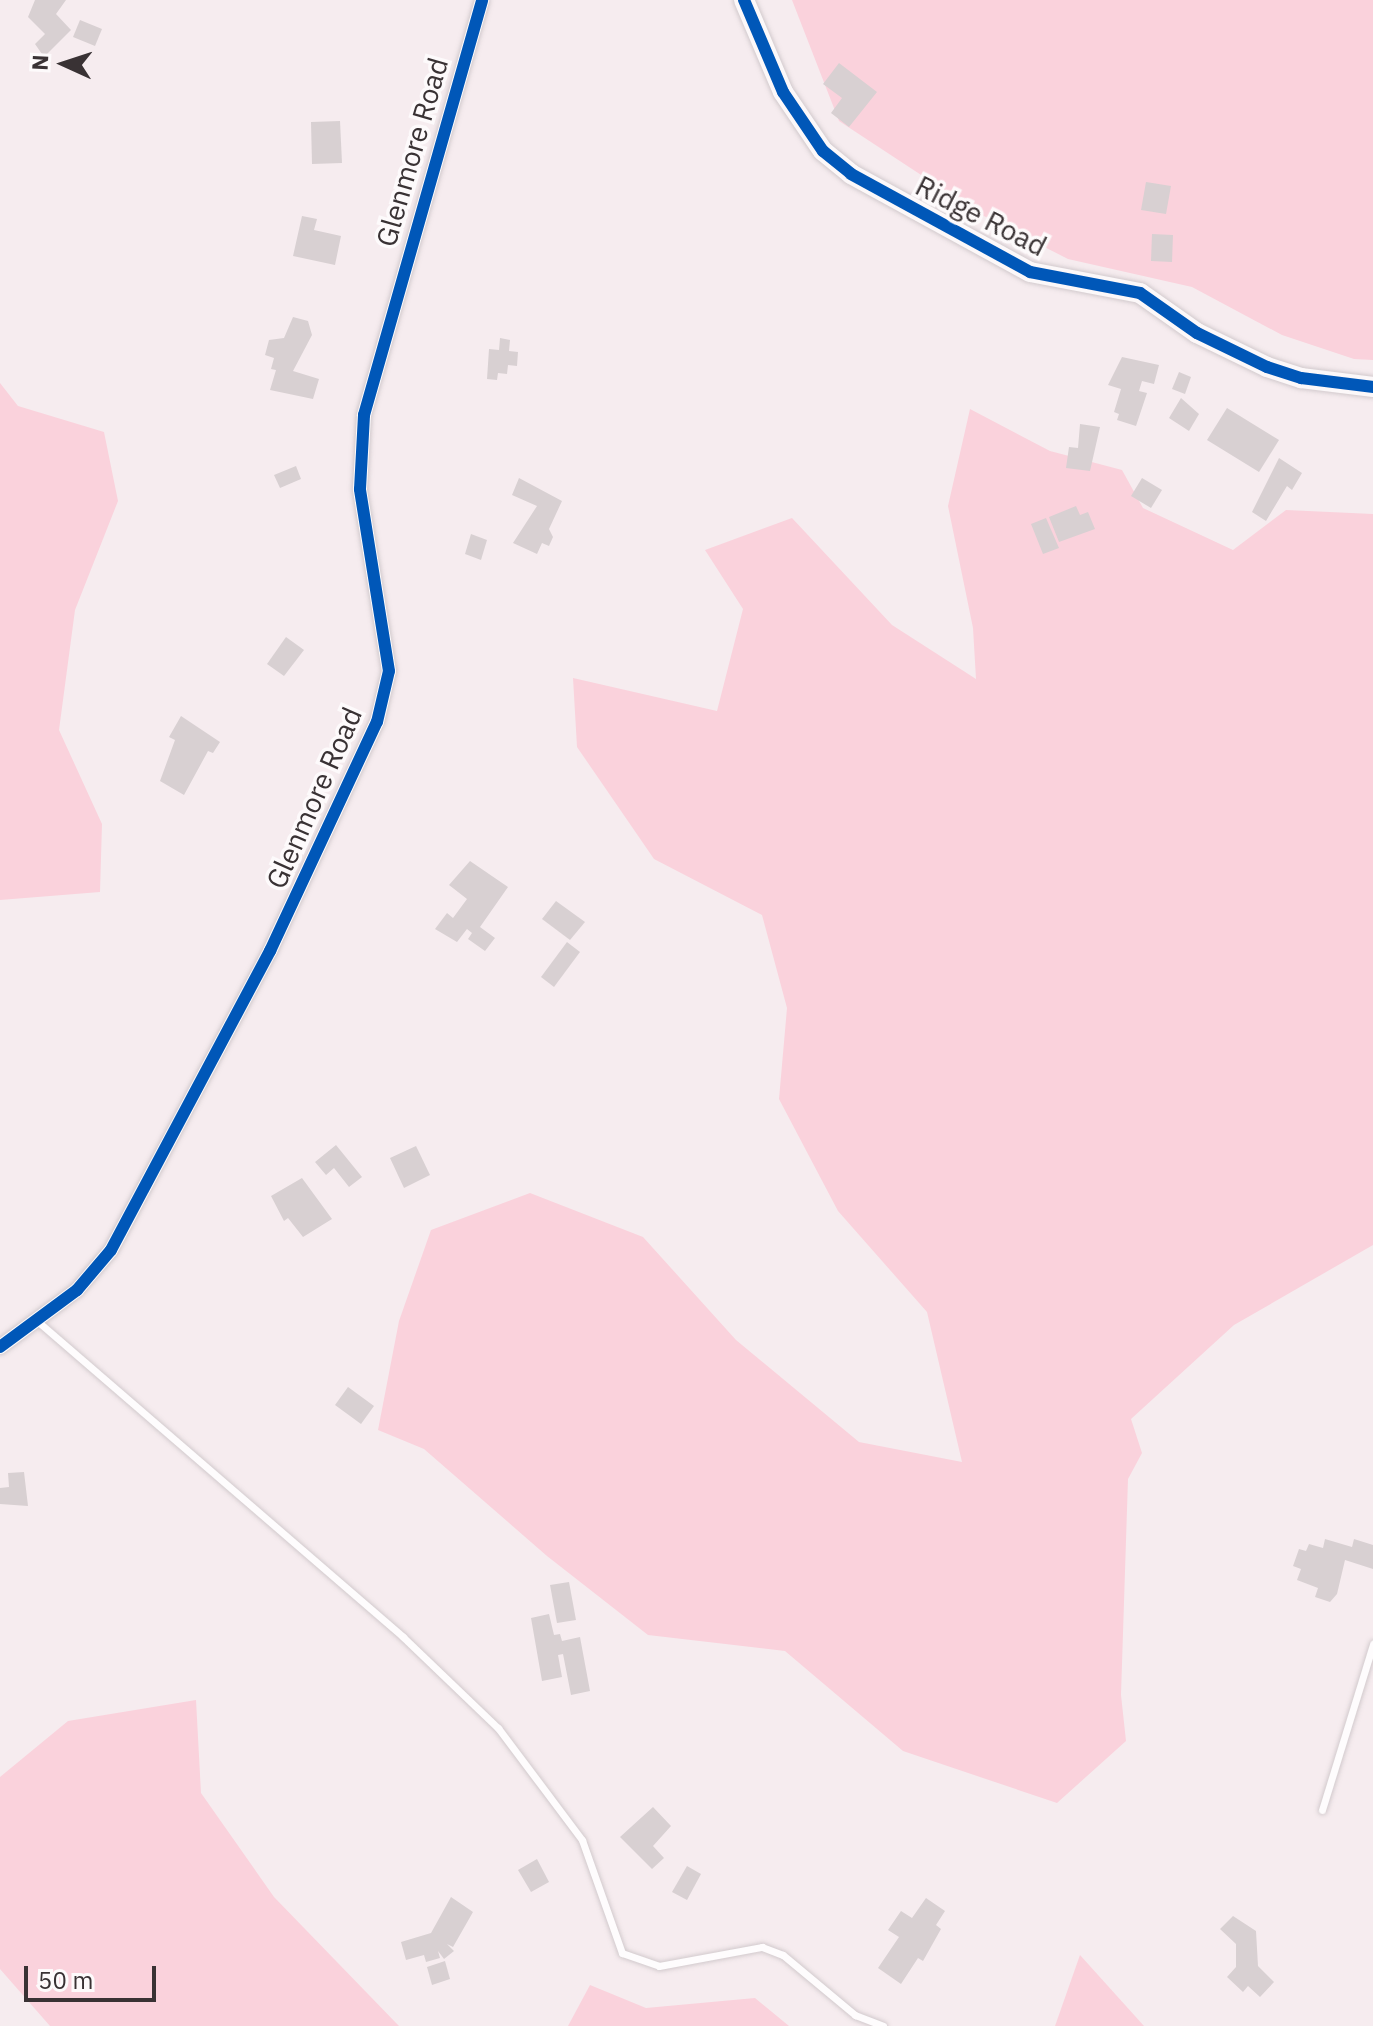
<!DOCTYPE html>
<html>
<head>
<meta charset="utf-8">
<style>
	body { margin:0 }
	#map { position:relative; width:1373px; height:2026px; overflow:hidden; background:#f6ecef; font-family:"IBM Plex Sans",sans-serif }
	div>[style] { position:absolute }
	[style*='--x'] { left:calc(var(--x)*1px); top:calc(var(--y)*1px); width:calc(var(--w)*1px); rotate:calc(var(--a)*1deg) }
	.green>* { inset:0; background:#fad2dc }
	.building>* { inset:0; background:#d8d0d2 }
	.roads { filter:drop-shadow(0 0 2px #d2cacd) drop-shadow(0 0 2px #d2cacd) }
	.lane>* { height:7px; margin:-3.5px; padding:0 3.5px; transform-origin:3.5px; border-radius:3.5px; background:#fefcfd }
	.street>* { height:14px; margin:-7px; padding:0 7px; transform-origin:7px; border-radius:7px; background:#fefcfd }
	.secondary>* { height:20px; margin:-10px; padding:0 10px; transform-origin:10px; border-radius:10px; background:#fcf8f9 }
	.cycleway>* { height:12px; margin:-6px; padding:0 6px; transform-origin:6px; border-radius:6px; background:#0057b8 }
	span { translate:-50% -50%; white-space:nowrap; text-align:center; line-height:1.15; -webkit-text-stroke:7px #fdfafb; paint-order:stroke }
	.street-label { font-size:28px; color:#393234 }
	.north { position:absolute; left:24px; top:24px; width:80px; height:80px; -webkit-text-stroke:6px #fdfafb; paint-order:stroke; rotate:273deg; font-size:22px; font-weight:700; line-height:32px; text-align:center; color:#393234 }
	.north::after { content:''; display:block; margin:auto; width:28px; height:36px; background:#393234; clip-path:polygon(50% 0,100% 100%,50% 72%,0 100%) }
	.scale { position:absolute; left:24px; top:1966px; width:132px; height:36px; box-sizing:border-box; border:4px solid #393234; border-top:0; padding-left:10px; font-size:24px; line-height:28px; white-space:nowrap; color:#393234; -webkit-text-stroke:6px #fdfafb; paint-order:stroke }
</style>
</head>
<body>
<div id="map">
	<div class="green">
		<i style="clip-path:polygon(792px 0,1373px 0,1373px 360px,1354px 359px,1282px 335px,1192px 287px,1068px 259px,982px 215px,839px 121px)"></i>
		<i style="clip-path:polygon(0 383px,18px 406px,104px 432px,118px 501px,75px 610px,59px 730px,102px 824px,100px 892px,0 900px)"></i>
		<i style="clip-path:polygon(970px 409px,1050px 451px,1122px 470px,1143px 508px,1233px 550px,1286px 510px,1373px 514px,1373px 1245px,1234px 1325px,1131px 1419px,1142px 1453px,1128px 1479px,1121px 1695px,1126px 1741px,1057px 1803px,903px 1751px,785px 1651px,648px 1635px,547px 1556px,424px 1449px,378px 1430px,399px 1321px,431px 1230px,530px 1193px,643px 1237px,736px 1340px,859px 1442px,962px 1462px,927px 1312px,838px 1211px,779px 1099px,787px 1008px,762px 915px,654px 859px,577px 747px,573px 678px,717px 711px,743px 609px,705px 550px,792px 518px,892px 625px,976px 679px,973px 628px,948px 506px)"></i>
		<i style="clip-path:polygon(196px 1700px,201px 1793px,274px 1897px,399px 2026px,50px 2026px,0 1969px,0 1777px,68px 1721px)"></i>
		<i style="clip-path:polygon(1080px 1955px,1144px 2026px,1055px 2026px)"></i>
		<i style="clip-path:polygon(590px 1985px,646px 2008px,755px 1998px,789px 2026px,568px 2026px)"></i>
	</div>
	<div class="building">
		<i style="clip-path:polygon(35px 0,66px 0,56px 14px,71px 30px,44px 57px,35px 44px,45px 34px,28px 17px)"></i>
		<i style="clip-path:polygon(80px 20px,102px 29px,95px 46px,73px 37px)"></i>
		<i style="clip-path:polygon(839px 63px,877px 92px,849px 127px,831px 113px,842px 98px,823px 84px)"></i>
		<i style="clip-path:polygon(340px 121px,342px 163px,312px 164px,311px 122px)"></i>
		<i style="clip-path:polygon(1146px 182px,1171px 186px,1166px 214px,1141px 210px)"></i>
		<i style="clip-path:polygon(302px 216px,317px 219px,314px 230px,341px 236px,335px 265px,293px 256px)"></i>
		<i style="clip-path:polygon(1152px 234px,1173px 235px,1172px 262px,1151px 261px)"></i>
		<i style="clip-path:polygon(293px 317px,308px 321px,312px 335px,293px 371px,319px 379px,313px 399px,270px 390px,276px 370px,271px 369px,274px 358px,265px 355px,269px 340px,284px 338px)"></i>
		<i style="clip-path:polygon(500px 338px,510px 340px,509px 351px,518px 352px,517px 366px,508px 365px,507px 374px,498px 373px,497px 380px,487px 379px,489px 349px,499px 350px)"></i>
		<i style="clip-path:polygon(1122px 357px,1159px 365px,1154px 384px,1142px 381px,1139px 391px,1147px 393px,1136px 426px,1117px 420px,1119px 414px,1114px 412px,1121px 389px,1108px 385px)"></i>
		<i style="clip-path:polygon(1179px 372px,1191px 377px,1185px 394px,1172px 389px)"></i>
		<i style="clip-path:polygon(1181px 398px,1199px 414px,1189px 431px,1169px 418px)"></i>
		<i style="clip-path:polygon(1227px 408px,1279px 440px,1259px 472px,1207px 440px)"></i>
		<i style="clip-path:polygon(1080px 424px,1100px 427px,1090px 471px,1066px 468px,1069px 447px,1078px 448px)"></i>
		<i style="clip-path:polygon(1279px 458px,1302px 473px,1292px 490px,1287px 486px,1266px 521px,1252px 512px)"></i>
		<i style="clip-path:polygon(296px 466px,301px 479px,280px 488px,274px 475px)"></i>
		<i style="clip-path:polygon(519px 478px,562px 501px,549px 529px,553px 537px,549px 546px,542px 543px,537px 554px,513px 543px,537px 506px,512px 495px)"></i>
		<i style="clip-path:polygon(1142px 478px,1162px 490px,1151px 508px,1131px 496px)"></i>
		<i style="clip-path:polygon(1076px 506px,1080px 515px,1088px 512px,1095px 529px,1059px 542px,1049px 517px)"></i>
		<i style="clip-path:polygon(1046px 518px,1059px 548px,1043px 554px,1031px 524px)"></i>
		<i style="clip-path:polygon(471px 534px,487px 540px,481px 560px,465px 554px)"></i>
		<i style="clip-path:polygon(286px 637px,304px 650px,284px 676px,267px 664px)"></i>
		<i style="clip-path:polygon(181px 716px,220px 742px,213px 753px,208px 751px,184px 795px,160px 781px,175px 740px,169px 737px)"></i>
		<i style="clip-path:polygon(470px 861px,508px 887px,480px 927px,495px 938px,485px 951px,468px 939px,472px 933px,467px 929px,457px 942px,435px 929px,447px 913px,453px 918px,467px 899px,449px 885px)"></i>
		<i style="clip-path:polygon(556px 901px,585px 922px,570px 940px,542px 919px)"></i>
		<i style="clip-path:polygon(567px 942px,580px 952px,554px 987px,541px 977px)"></i>
		<i style="clip-path:polygon(336px 1145px,362px 1177px,349px 1187px,334px 1168px,326px 1175px,315px 1162px)"></i>
		<i style="clip-path:polygon(416px 1146px,430px 1175px,404px 1188px,390px 1158px)"></i>
		<i style="clip-path:polygon(302px 1178px,332px 1219px,303px 1237px,288px 1218px,284px 1221px,271px 1196px)"></i>
		<i style="clip-path:polygon(348px 1387px,374px 1406px,361px 1424px,335px 1405px)"></i>
		<i style="clip-path:polygon(24px 1472px,28px 1506px,0 1504px,0 1488px,9px 1487px,8px 1473px)"></i>
		<i style="clip-path:polygon(1325px 1539px,1352px 1547px,1354px 1539px,1373px 1545px,1373px 1569px,1345px 1560px,1337px 1594px,1330px 1602px,1315px 1597px,1318px 1588px,1297px 1580px,1301px 1569px,1293px 1566px,1299px 1549px,1306px 1551px,1309px 1544px,1323px 1548px)"></i>
		<i style="clip-path:polygon(569px 1582px,576px 1620px,557px 1623px,550px 1585px)"></i>
		<i style="clip-path:polygon(549px 1614px,554px 1635px,560px 1634px,562px 1641px,580px 1637px,590px 1691px,571px 1695px,563px 1654px,558px 1655px,562px 1677px,542px 1681px,531px 1618px)"></i>
		<i style="clip-path:polygon(653px 1807px,671px 1826px,653px 1846px,664px 1858px,652px 1869px,620px 1837px)"></i>
		<i style="clip-path:polygon(537px 1859px,549px 1882px,531px 1892px,518px 1870px)"></i>
		<i style="clip-path:polygon(687px 1866px,701px 1874px,687px 1900px,672px 1892px)"></i>
		<i style="clip-path:polygon(451px 1897px,473px 1912px,453px 1947px,447px 1944px,454px 1951px,444px 1959px,438px 1951px,440px 1958px,426px 1962px,424px 1955px,406px 1960px,401px 1942px,431px 1933px)"></i>
		<i style="clip-path:polygon(926px 1898px,945px 1911px,936px 1925px,941px 1929px,923px 1961px,918px 1958px,901px 1984px,878px 1968px,899px 1937px,888px 1930px,901px 1911px,912px 1918px)"></i>
		<i style="clip-path:polygon(1233px 1916px,1256px 1931px,1258px 1966px,1274px 1982px,1260px 1997px,1248px 1986px,1243px 1992px,1227px 1977px,1236px 1967px,1236px 1944px,1220px 1929px)"></i>
		<i style="clip-path:polygon(445px 1961px,450px 1979px,432px 1985px,427px 1967px)"></i>
	</div>
	<div class="roads">
		<div class="lane">
			<i style="--x:36;--y:1320;--w:485;--a:40.8"></i>
			<i style="--x:403;--y:1637;--w:132;--a:43.8"></i>
			<i style="--x:498;--y:1728;--w:140;--a:53.1"></i>
			<i style="--x:582;--y:1840;--w:120;--a:70.5"></i>
			<i style="--x:622;--y:1953;--w:39;--a:19"></i>
			<i style="--x:659;--y:1966;--w:105;--a:-10.5"></i>
			<i style="--x:762;--y:1947;--w:22;--a:21"></i>
			<i style="--x:783;--y:1955;--w:94;--a:39.8"></i>
			<i style="--x:855;--y:2015;--w:30;--a:21"></i>
			<i style="--x:1322;--y:1810;--w:174;--a:-72.9"></i>
		</div>
		<div class="street">
			<i style="--x:0;--y:1347;--w:96;--a:-36.5"></i>
			<i style="--x:77;--y:1290;--w:52;--a:-49.6"></i>
			<i style="--x:111;--y:1250;--w:339;--a:-62"></i>
			<i style="--x:270;--y:951;--w:253;--a:-65"></i>
			<i style="--x:377;--y:722;--w:52;--a:-76.8"></i>
			<i style="--x:389;--y:671;--w:184;--a:-99.1"></i>
			<i style="--x:360;--y:489;--w:74;--a:-86.9"></i>
			<i style="--x:364;--y:415;--w:431;--a:-74.1"></i>
		</div>
		<div class="secondary">
			<i style="--x:744;--y:0;--w:100;--a:67"></i>
			<i style="--x:783;--y:92;--w:71;--a:55.9"></i>
			<i style="--x:823;--y:151;--w:36;--a:39"></i>
			<i style="--x:851;--y:174;--w:204;--a:28.7"></i>
			<i style="--x:1030;--y:272;--w:112;--a:10.8"></i>
			<i style="--x:1140;--y:293;--w:70;--a:35.1"></i>
			<i style="--x:1197;--y:333;--w:78;--a:25.9"></i>
			<i style="--x:1267;--y:367;--w:36;--a:18"></i>
			<i style="--x:1301;--y:378;--w:73;--a:7.1"></i>
		</div>
	</div>
	<div class="cycleway">
		<i style="--x:744;--y:0;--w:100;--a:67"></i>
		<i style="--x:783;--y:92;--w:71;--a:55.9"></i>
		<i style="--x:823;--y:151;--w:36;--a:39"></i>
		<i style="--x:851;--y:174;--w:204;--a:28.7"></i>
		<i style="--x:1030;--y:272;--w:112;--a:10.8"></i>
		<i style="--x:1140;--y:293;--w:70;--a:35.1"></i>
		<i style="--x:1197;--y:333;--w:78;--a:25.9"></i>
		<i style="--x:1267;--y:367;--w:36;--a:18"></i>
		<i style="--x:1301;--y:378;--w:73;--a:7.1"></i>
		<i style="--x:0;--y:1347;--w:96;--a:-36.5"></i>
		<i style="--x:77;--y:1290;--w:52;--a:-49.6"></i>
		<i style="--x:111;--y:1250;--w:339;--a:-62"></i>
		<i style="--x:270;--y:951;--w:253;--a:-65"></i>
		<i style="--x:377;--y:722;--w:52;--a:-76.8"></i>
		<i style="--x:389;--y:671;--w:184;--a:-99.1"></i>
		<i style="--x:360;--y:489;--w:74;--a:-86.9"></i>
		<i style="--x:364;--y:415;--w:431;--a:-74.1"></i>
	</div>
	<div class="street-label">
		<span style="left:412px;top:152px;rotate:-74deg">Glenmore Road</span>
		<span style="left:981px;top:216px;rotate:27deg">Ridge Road</span>
		<span style="left:314px;top:798px;rotate:-66deg">Glenmore Road</span>
	</div>
	<div class="north">N</div>
	<div class="scale">50 m</div>
</div>
</body>
</html>
